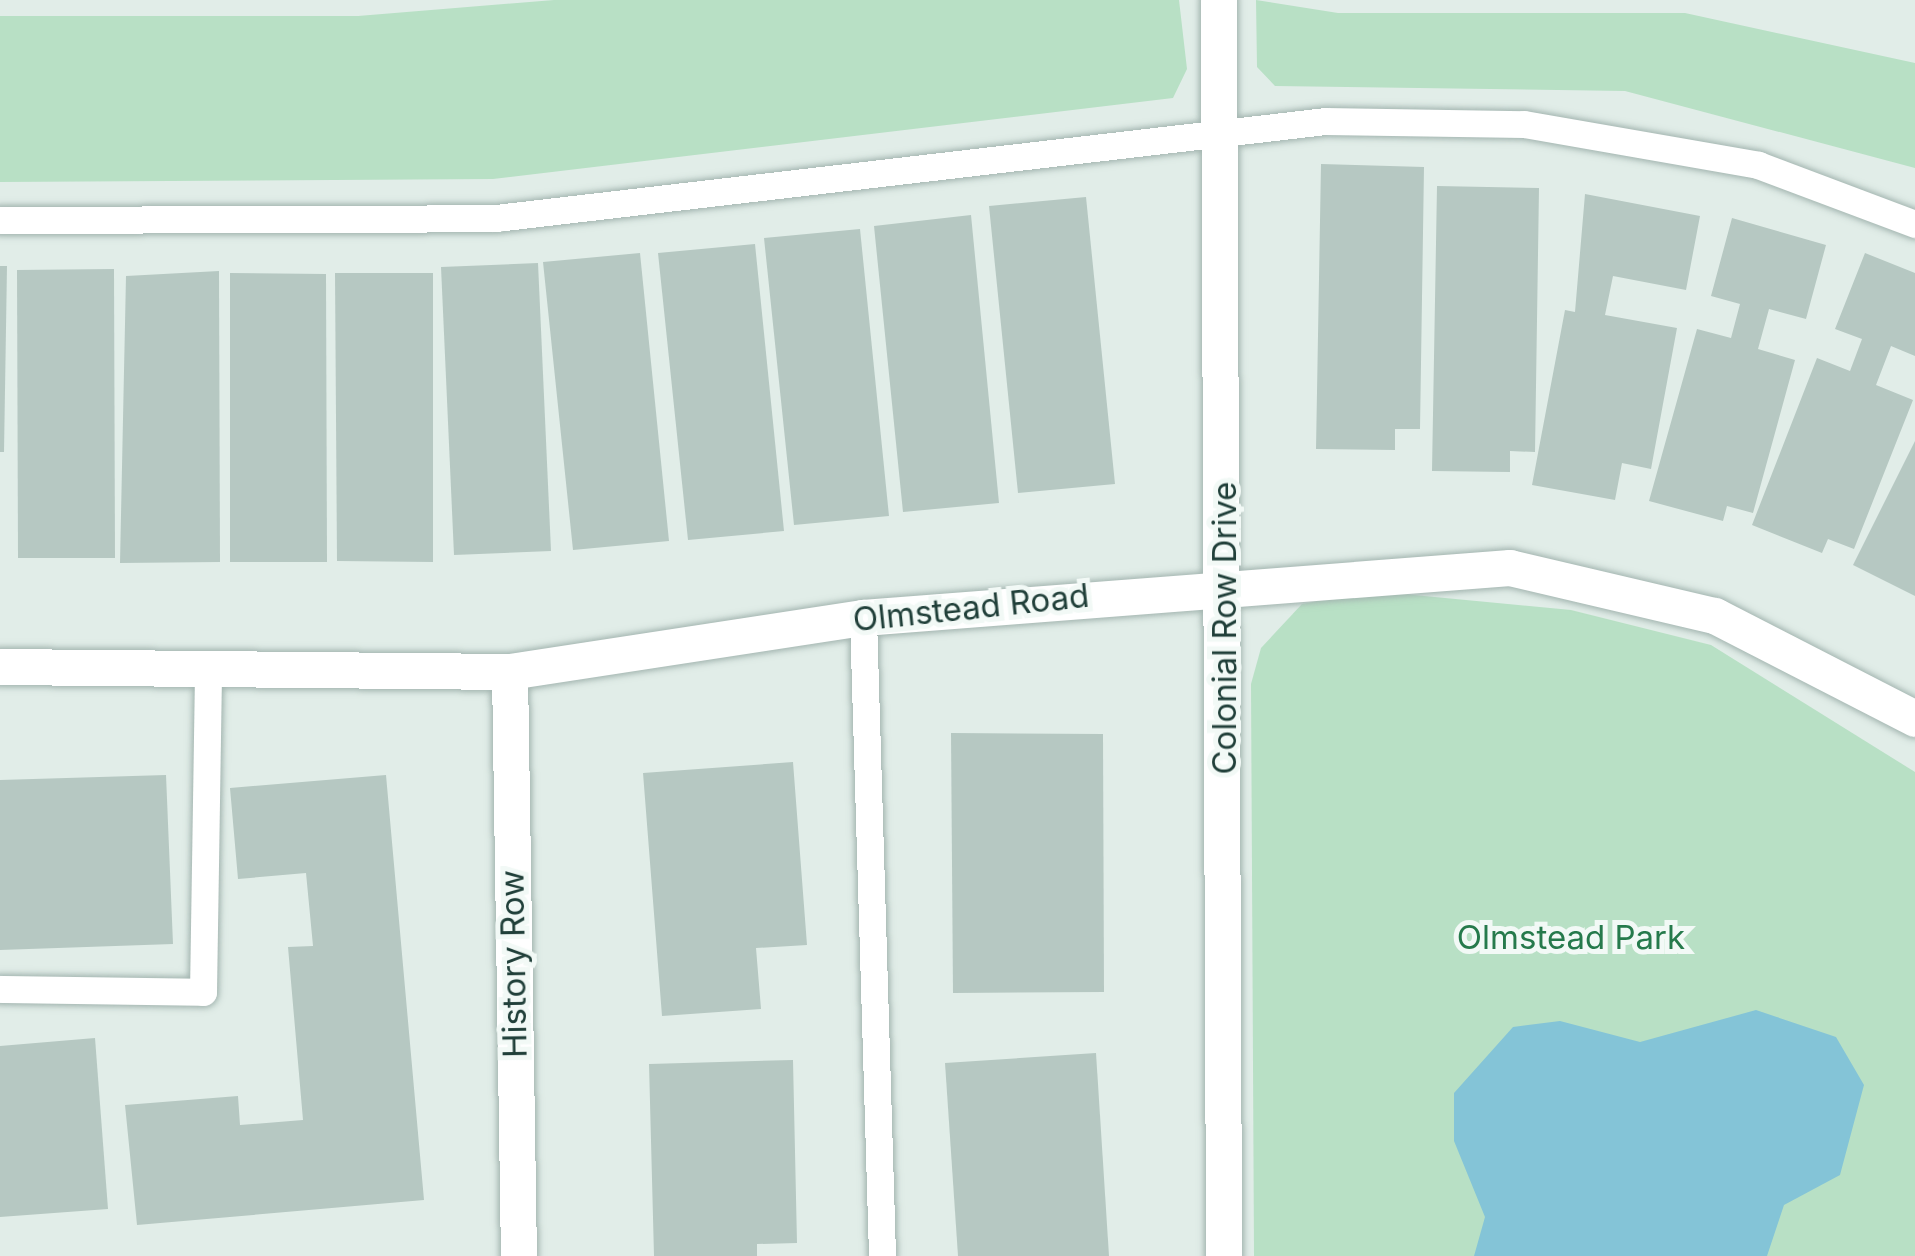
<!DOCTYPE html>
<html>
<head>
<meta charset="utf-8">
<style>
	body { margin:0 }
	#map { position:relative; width:1915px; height:1256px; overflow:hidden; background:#e1ede8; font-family:Inter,sans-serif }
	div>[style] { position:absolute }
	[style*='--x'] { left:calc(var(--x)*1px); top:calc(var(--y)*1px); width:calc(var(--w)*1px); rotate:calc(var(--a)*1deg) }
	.green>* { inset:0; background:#b8e0c5 }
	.water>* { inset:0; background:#84c4d7 }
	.building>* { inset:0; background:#b6c8c2 }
	.roads { filter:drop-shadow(0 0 3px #a3b5b0) drop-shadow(0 0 3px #a3b5b0) }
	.service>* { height:27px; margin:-13.5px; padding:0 13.5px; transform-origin:13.5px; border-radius:13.5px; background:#fff }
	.minor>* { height:36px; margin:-18px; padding:0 18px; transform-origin:18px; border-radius:18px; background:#fff }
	span { translate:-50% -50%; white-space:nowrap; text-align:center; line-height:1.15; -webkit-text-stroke:10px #f2f9f6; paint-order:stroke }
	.street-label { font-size:33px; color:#203f39 }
	.park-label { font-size:33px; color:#267a4c }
</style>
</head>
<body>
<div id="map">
	<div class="green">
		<i style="clip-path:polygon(554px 0,1179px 0,1187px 69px,1173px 98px,493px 179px,0 182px,0 16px,358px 16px)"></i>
		<i style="clip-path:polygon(1256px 0,1338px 13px,1685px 13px,1915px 63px,1915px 168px,1625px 91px,1275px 86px,1257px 67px)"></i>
		<i style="clip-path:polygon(1372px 591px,1571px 610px,1711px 645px,1915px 772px,1915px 1256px,1254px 1256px,1251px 684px,1261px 648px,1302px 604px)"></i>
	</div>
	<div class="water">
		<i style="clip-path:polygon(1756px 1010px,1836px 1037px,1864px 1085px,1840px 1175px,1784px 1205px,1767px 1256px,1474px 1256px,1485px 1217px,1454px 1141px,1454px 1093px,1513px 1027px,1560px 1021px,1640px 1042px)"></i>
	</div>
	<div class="building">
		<i style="clip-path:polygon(1321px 164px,1424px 167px,1420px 429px,1395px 429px,1395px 450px,1316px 449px)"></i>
		<i style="clip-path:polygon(1437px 186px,1539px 188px,1535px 452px,1510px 451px,1510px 472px,1432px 471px)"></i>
		<i style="clip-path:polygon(1585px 194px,1700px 216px,1686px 290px,1613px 276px,1605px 315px,1677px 328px,1651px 469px,1622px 463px,1615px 500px,1532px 485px,1565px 310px,1575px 312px)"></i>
		<i style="clip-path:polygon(1086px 197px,1115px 484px,1018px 493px,989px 206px)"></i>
		<i style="clip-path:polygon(971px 215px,999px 503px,903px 512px,874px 226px)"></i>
		<i style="clip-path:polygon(1732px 218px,1826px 245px,1806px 319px,1769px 309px,1758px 349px,1795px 360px,1753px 513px,1727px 506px,1723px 521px,1649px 501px,1697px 329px,1731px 338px,1740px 304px,1711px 296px)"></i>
		<i style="clip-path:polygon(860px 229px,889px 516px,794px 525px,764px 238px)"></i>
		<i style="clip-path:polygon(755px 244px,784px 531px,688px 540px,658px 253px)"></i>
		<i style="clip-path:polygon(640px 253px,669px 541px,573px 550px,543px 262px)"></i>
		<i style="clip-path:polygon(1865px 253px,1915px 273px,1915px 356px,1891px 346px,1876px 385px,1913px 400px,1854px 549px,1828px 539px,1822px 553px,1752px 525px,1817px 358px,1850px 371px,1862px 339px,1835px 329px)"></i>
		<i style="clip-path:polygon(538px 263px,551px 551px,454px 555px,441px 267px)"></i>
		<i style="clip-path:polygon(0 266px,7px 266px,4px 452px,0 452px)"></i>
		<i style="clip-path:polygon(114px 269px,115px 558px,18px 558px,17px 270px)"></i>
		<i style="clip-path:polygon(219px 271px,220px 562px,120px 563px,126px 276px)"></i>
		<i style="clip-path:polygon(230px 273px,326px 274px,327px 562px,230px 562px)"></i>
		<i style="clip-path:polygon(335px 273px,433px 273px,433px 562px,337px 561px)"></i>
		<i style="clip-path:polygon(1915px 441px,1915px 596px,1853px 565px)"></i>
		<i style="clip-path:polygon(951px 733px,1103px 734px,1104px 992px,953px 993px)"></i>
		<i style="clip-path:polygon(793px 762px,807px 945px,756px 948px,761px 1009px,662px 1016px,643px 773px)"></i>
		<i style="clip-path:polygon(166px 775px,173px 944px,0 950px,0 780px)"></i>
		<i style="clip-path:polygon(386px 775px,424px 1200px,137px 1225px,125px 1105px,238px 1096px,240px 1125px,303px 1120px,288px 947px,313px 946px,306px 873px,238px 879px,230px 788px)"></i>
		<i style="clip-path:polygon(95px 1038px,108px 1209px,0 1217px,0 1046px)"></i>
		<i style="clip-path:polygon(1096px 1053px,1109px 1256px,958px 1256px,945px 1063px)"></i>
		<i style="clip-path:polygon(793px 1060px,797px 1243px,757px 1244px,757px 1256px,654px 1256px,649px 1064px)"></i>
	</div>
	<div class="roads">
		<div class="service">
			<i style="--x:0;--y:220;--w:496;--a:-0.2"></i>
			<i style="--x:496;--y:218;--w:835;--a:-6.67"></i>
			<i style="--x:1325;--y:121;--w:199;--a:0.9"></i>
			<i style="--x:1524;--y:124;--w:238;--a:9.9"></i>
			<i style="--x:1758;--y:165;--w:168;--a:20.6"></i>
			<i style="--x:863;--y:618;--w:638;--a:88.29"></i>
			<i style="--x:0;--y:989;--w:203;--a:0.8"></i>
			<i style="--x:203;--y:992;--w:319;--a:-89.1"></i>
		</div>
		<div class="minor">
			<i style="--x:1219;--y:0;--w:1256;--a:89.77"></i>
			<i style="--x:0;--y:667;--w:510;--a:0.56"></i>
			<i style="--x:510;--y:672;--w:357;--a:-8.7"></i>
			<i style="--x:863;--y:618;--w:649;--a:-4.42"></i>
			<i style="--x:1510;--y:568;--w:211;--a:13.2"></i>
			<i style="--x:1715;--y:616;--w:225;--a:27.2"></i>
			<i style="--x:510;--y:672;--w:584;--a:89.12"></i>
		</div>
	</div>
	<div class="street-label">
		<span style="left:971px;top:608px;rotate:-6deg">Olmstead Road</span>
		<span style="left:1225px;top:628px;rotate:-90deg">Colonial Row Drive</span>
		<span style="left:514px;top:964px;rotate:-91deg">History Row</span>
	</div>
	<div class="park-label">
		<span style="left:1571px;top:938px">Olmstead Park</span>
	</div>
</div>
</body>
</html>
